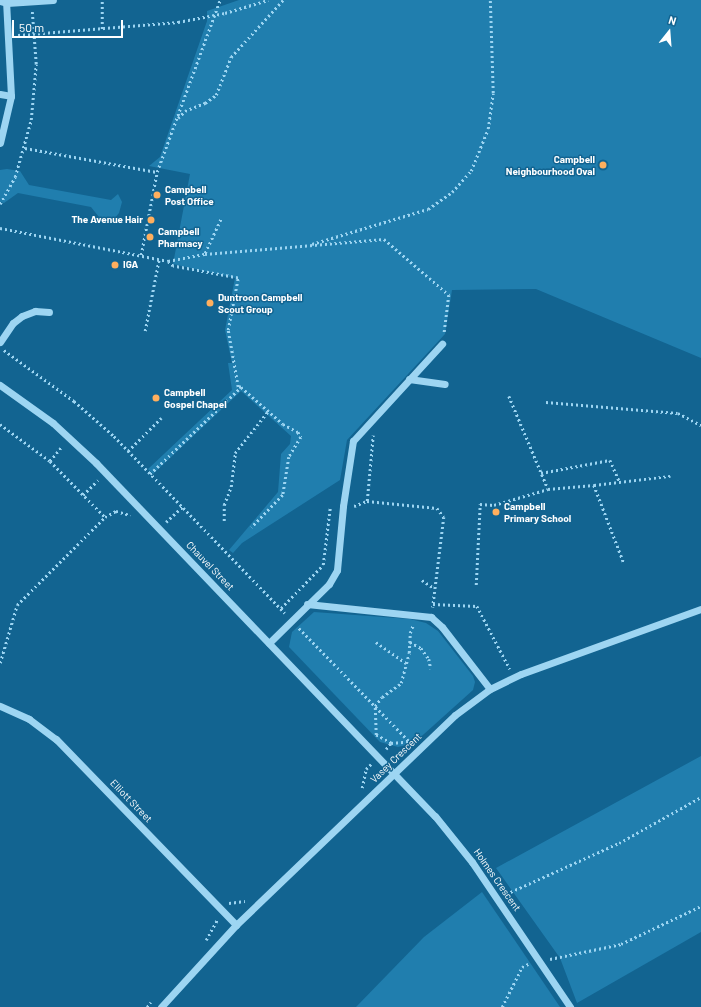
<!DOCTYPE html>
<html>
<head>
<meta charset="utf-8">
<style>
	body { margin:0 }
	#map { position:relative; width:701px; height:1007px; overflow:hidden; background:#126491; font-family:Barlow,sans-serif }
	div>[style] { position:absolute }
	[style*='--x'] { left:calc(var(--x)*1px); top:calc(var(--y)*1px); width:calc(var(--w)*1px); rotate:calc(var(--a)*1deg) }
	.green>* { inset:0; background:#207eae }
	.path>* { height:2.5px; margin-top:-1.25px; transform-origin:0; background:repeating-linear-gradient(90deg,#9dd5f2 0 2px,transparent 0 5px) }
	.minor>* { height:7px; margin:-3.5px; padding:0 3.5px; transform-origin:3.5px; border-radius:3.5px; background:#9dd5f2 }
	.dots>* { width:11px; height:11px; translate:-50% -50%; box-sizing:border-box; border:2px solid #126491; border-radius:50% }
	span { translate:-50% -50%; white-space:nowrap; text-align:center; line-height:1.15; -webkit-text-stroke:3px #126491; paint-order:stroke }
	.poi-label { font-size:10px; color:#fff; font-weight:700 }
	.right { translate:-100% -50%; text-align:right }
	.left { translate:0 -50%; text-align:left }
	.street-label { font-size:10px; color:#fff }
	.north { position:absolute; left:649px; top:12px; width:40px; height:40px; -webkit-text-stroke:3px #126491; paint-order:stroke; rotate:17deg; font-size:11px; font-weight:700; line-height:16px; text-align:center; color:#fff }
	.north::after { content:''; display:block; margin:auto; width:14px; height:18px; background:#fff; clip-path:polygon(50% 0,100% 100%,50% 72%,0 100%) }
	.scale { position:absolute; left:12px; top:20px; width:111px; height:18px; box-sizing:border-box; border:2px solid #fff; border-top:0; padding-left:5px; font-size:12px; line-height:14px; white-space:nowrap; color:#fff; -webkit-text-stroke:3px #126491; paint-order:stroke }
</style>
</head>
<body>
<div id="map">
	<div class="green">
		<i style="clip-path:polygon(239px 0,701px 0,701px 358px,536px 289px,452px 290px,445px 334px,347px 440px,340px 480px,242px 543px,233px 553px,229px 550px,278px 492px,281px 454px,290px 444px,291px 436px,241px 391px,153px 474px,148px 469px,232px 390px,228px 363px,232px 363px,225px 330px,235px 278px,173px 264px,190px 174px,149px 166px,160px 157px,207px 21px,207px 11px)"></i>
		<i style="clip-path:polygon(7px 169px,20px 171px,29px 185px,111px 200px,118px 194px,122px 202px,119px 213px,114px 219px,103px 222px,91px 207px,18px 193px,4px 203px,0 202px,0 170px)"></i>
		<i style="clip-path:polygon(314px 612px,410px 619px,426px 623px,438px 631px,473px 676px,475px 682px,473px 690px,414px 743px,398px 747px,380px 742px,289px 647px,292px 632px)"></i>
		<i style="clip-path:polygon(701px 756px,701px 932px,577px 1003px,560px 958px,496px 868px)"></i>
		<i style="clip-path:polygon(482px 892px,560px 1007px,356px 1007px,424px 937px)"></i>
	</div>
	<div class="path">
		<i style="--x:102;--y:29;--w:29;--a:-90"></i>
		<i style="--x:18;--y:35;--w:161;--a:-4.6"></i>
		<i style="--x:178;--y:22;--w:48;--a:-10.8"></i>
		<i style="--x:225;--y:13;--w:45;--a:-16.8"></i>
		<i style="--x:178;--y:118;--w:10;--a:-45"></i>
		<i style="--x:185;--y:111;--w:22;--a:-22"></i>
		<i style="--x:205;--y:103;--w:14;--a:-36"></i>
		<i style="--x:216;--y:95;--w:41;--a:-68.5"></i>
		<i style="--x:231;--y:57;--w:77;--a:-47.6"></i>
		<i style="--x:25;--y:148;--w:134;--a:10.3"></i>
		<i style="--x:0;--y:204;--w:31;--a:-61"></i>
		<i style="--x:15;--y:177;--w:59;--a:-74.3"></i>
		<i style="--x:31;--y:120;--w:56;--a:-84.9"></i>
		<i style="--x:36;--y:64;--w:53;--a:-94.3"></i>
		<i style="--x:0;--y:228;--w:171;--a:11.1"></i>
		<i style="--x:168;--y:261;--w:38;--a:-11"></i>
		<i style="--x:205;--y:254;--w:180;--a:-4.8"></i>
		<i style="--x:384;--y:239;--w:86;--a:40.7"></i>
		<i style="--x:449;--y:295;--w:39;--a:97"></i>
		<i style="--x:312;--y:244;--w:121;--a:-16.8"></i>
		<i style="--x:428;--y:209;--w:29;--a:-35"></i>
		<i style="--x:452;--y:192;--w:28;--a:-48"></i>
		<i style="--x:471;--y:171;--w:45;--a:-68"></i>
		<i style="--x:488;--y:129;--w:36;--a:-82"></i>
		<i style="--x:493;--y:93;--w:93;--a:-91.8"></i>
		<i style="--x:205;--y:253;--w:38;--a:-65"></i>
		<i style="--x:141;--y:255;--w:85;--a:-79.1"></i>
		<i style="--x:157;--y:172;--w:183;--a:-69.9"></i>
		<i style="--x:145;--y:331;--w:73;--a:-79"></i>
		<i style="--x:4;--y:350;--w:87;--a:36.1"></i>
		<i style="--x:74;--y:401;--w:53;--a:41.2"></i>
		<i style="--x:114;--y:436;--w:246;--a:46"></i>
		<i style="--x:241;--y:387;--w:56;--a:41.4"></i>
		<i style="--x:283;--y:424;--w:17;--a:28"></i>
		<i style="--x:298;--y:432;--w:6;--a:59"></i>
		<i style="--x:301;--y:437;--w:23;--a:121"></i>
		<i style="--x:289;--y:457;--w:38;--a:99"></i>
		<i style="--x:283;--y:495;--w:45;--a:134.1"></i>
		<i style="--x:509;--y:396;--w:101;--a:67.2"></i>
		<i style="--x:546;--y:402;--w:132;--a:4.8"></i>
		<i style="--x:678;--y:413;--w:26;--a:28"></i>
		<i style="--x:0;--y:424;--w:62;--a:36.5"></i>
		<i style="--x:50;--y:461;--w:78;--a:45.5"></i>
		<i style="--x:128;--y:451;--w:47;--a:-45"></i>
		<i style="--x:50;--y:461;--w:19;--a:-51"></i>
		<i style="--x:541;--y:473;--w:70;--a:-10.7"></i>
		<i style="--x:610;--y:460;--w:24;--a:66"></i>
		<i style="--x:150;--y:474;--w:126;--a:-43.7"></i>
		<i style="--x:241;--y:387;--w:3;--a:180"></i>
		<i style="--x:238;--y:387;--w:58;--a:-100"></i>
		<i style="--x:228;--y:330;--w:53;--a:-79.1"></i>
		<i style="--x:238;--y:278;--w:66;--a:-169.5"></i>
		<i style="--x:173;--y:266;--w:6;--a:-141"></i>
		<i style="--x:594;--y:485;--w:77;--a:-6.8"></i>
		<i style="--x:83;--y:495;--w:21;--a:-45"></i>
		<i style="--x:367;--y:501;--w:66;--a:-84.8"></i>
		<i style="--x:354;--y:506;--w:14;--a:-21"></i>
		<i style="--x:367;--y:501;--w:70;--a:5.7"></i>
		<i style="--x:437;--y:508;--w:11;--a:52"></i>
		<i style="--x:444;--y:517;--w:91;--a:97"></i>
		<i style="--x:224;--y:521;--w:16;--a:-90"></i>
		<i style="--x:224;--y:505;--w:19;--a:-69"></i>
		<i style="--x:231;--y:487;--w:34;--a:-83"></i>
		<i style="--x:235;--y:453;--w:55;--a:-51.7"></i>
		<i style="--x:166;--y:522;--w:22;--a:-43"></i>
		<i style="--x:422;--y:580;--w:14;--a:34"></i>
		<i style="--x:476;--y:585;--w:81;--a:-87.2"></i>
		<i style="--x:480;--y:504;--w:14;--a:4"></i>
		<i style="--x:494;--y:505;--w:56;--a:-16.5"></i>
		<i style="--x:548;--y:489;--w:46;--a:-5"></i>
		<i style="--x:594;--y:485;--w:84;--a:69"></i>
		<i style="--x:433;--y:604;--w:44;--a:2.6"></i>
		<i style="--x:477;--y:606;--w:71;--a:62.4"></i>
		<i style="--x:281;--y:608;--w:60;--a:-45.7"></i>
		<i style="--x:323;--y:565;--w:57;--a:-83"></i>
		<i style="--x:299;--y:628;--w:159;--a:45.8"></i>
		<i style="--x:376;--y:642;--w:37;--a:35"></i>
		<i style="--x:410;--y:642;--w:13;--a:29"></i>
		<i style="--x:421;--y:648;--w:14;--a:54"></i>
		<i style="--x:429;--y:659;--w:10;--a:79"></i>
		<i style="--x:0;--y:663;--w:60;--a:-73.7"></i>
		<i style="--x:17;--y:605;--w:124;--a:-45"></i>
		<i style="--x:105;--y:517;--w:13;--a:-29"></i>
		<i style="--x:116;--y:511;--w:15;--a:16"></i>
		<i style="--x:391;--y:743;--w:17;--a:-152"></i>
		<i style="--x:376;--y:735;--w:29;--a:-92"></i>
		<i style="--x:375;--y:706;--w:11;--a:-52"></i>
		<i style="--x:382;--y:697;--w:24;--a:-36"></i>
		<i style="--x:401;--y:683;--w:31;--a:-75"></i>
		<i style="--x:409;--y:653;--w:20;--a:-87"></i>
		<i style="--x:410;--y:633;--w:9;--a:-69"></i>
		<i style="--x:386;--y:749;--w:8;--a:-50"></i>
		<i style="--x:391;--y:743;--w:21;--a:-5"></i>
		<i style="--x:362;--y:788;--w:19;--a:-78"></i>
		<i style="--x:366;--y:769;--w:7;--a:-45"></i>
		<i style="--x:506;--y:894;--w:124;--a:-24.3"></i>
		<i style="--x:619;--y:843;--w:94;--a:-29.3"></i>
		<i style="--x:229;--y:903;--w:16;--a:-7"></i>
		<i style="--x:206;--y:940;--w:23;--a:-61"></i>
		<i style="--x:550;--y:959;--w:73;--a:-11.9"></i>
		<i style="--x:621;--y:944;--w:89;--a:-25.4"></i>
		<i style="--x:147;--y:1007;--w:6;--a:-51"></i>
		<i style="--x:502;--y:1007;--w:45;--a:-63.4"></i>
		<i style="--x:522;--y:967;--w:7;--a:-27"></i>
	</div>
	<div class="minor">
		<i style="--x:0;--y:1;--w:7;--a:16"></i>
		<i style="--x:7;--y:3;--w:46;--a:-3.7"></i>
		<i style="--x:0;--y:94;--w:11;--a:10"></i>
		<i style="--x:0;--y:143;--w:48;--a:-76.8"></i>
		<i style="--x:11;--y:96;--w:96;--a:-93"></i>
		<i style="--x:0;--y:342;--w:23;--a:-56"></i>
		<i style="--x:13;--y:323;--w:11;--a:-38"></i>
		<i style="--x:22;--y:316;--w:14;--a:-21"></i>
		<i style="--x:35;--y:311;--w:14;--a:4"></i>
		<i style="--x:409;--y:379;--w:36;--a:8"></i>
		<i style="--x:0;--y:385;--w:65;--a:35.6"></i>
		<i style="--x:53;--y:423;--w:59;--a:42.9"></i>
		<i style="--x:96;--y:463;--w:489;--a:46.2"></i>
		<i style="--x:435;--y:816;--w:59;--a:51.2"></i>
		<i style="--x:472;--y:862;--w:175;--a:55.9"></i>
		<i style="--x:307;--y:604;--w:125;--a:6"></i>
		<i style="--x:431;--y:617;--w:15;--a:42"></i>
		<i style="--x:442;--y:627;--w:78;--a:52.3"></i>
		<i style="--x:269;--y:643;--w:84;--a:-44.5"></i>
		<i style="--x:329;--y:584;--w:16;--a:-60"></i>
		<i style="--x:337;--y:570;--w:64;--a:-84.6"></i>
		<i style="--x:343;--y:506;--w:66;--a:-81.3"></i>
		<i style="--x:353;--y:441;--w:132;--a:-47.5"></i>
		<i style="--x:0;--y:706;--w:32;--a:24"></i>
		<i style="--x:29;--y:719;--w:34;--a:37"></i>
		<i style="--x:56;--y:739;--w:259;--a:45.9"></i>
		<i style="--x:161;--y:1007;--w:111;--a:-47.6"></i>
		<i style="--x:236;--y:925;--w:303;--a:-43.8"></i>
		<i style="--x:455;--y:715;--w:44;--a:-36.6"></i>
		<i style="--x:490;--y:689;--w:34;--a:-26"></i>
		<i style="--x:521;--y:674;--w:191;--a:-19.9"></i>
	</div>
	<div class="dots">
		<i style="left:603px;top:165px;background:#ffaf5e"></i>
		<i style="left:157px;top:195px;background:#ffaf5e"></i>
		<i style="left:151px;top:220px;background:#ffaf5e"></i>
		<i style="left:150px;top:237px;background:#ffaf5e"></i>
		<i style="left:115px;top:265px;background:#ffaf5e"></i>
		<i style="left:210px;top:303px;background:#ffaf5e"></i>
		<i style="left:156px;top:398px;background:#ffaf5e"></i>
		<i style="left:496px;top:512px;background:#ffaf5e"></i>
	</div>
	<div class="poi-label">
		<span class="right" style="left:595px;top:165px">Campbell<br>Neighbourhood Oval</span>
		<span class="left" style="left:165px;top:195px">Campbell<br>Post Office</span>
		<span class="right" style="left:143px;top:220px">The Avenue Hair</span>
		<span class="left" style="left:158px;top:237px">Campbell<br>Pharmacy</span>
		<span class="left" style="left:123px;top:265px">IGA</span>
		<span class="left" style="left:218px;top:303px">Duntroon Campbell<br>Scout Group</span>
		<span class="left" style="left:164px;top:398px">Campbell<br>Gospel Chapel</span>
		<span class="left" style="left:504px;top:512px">Campbell<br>Primary School</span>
	</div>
	<div class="street-label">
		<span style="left:210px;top:566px;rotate:46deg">Chauvel Street</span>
		<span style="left:396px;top:758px;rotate:-44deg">Vasey Crescent</span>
		<span style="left:131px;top:801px;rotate:46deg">Elliott Street</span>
		<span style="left:497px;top:880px;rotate:55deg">Holmes Crescent</span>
	</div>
	<div class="north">N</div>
	<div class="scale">50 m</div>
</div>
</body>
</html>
